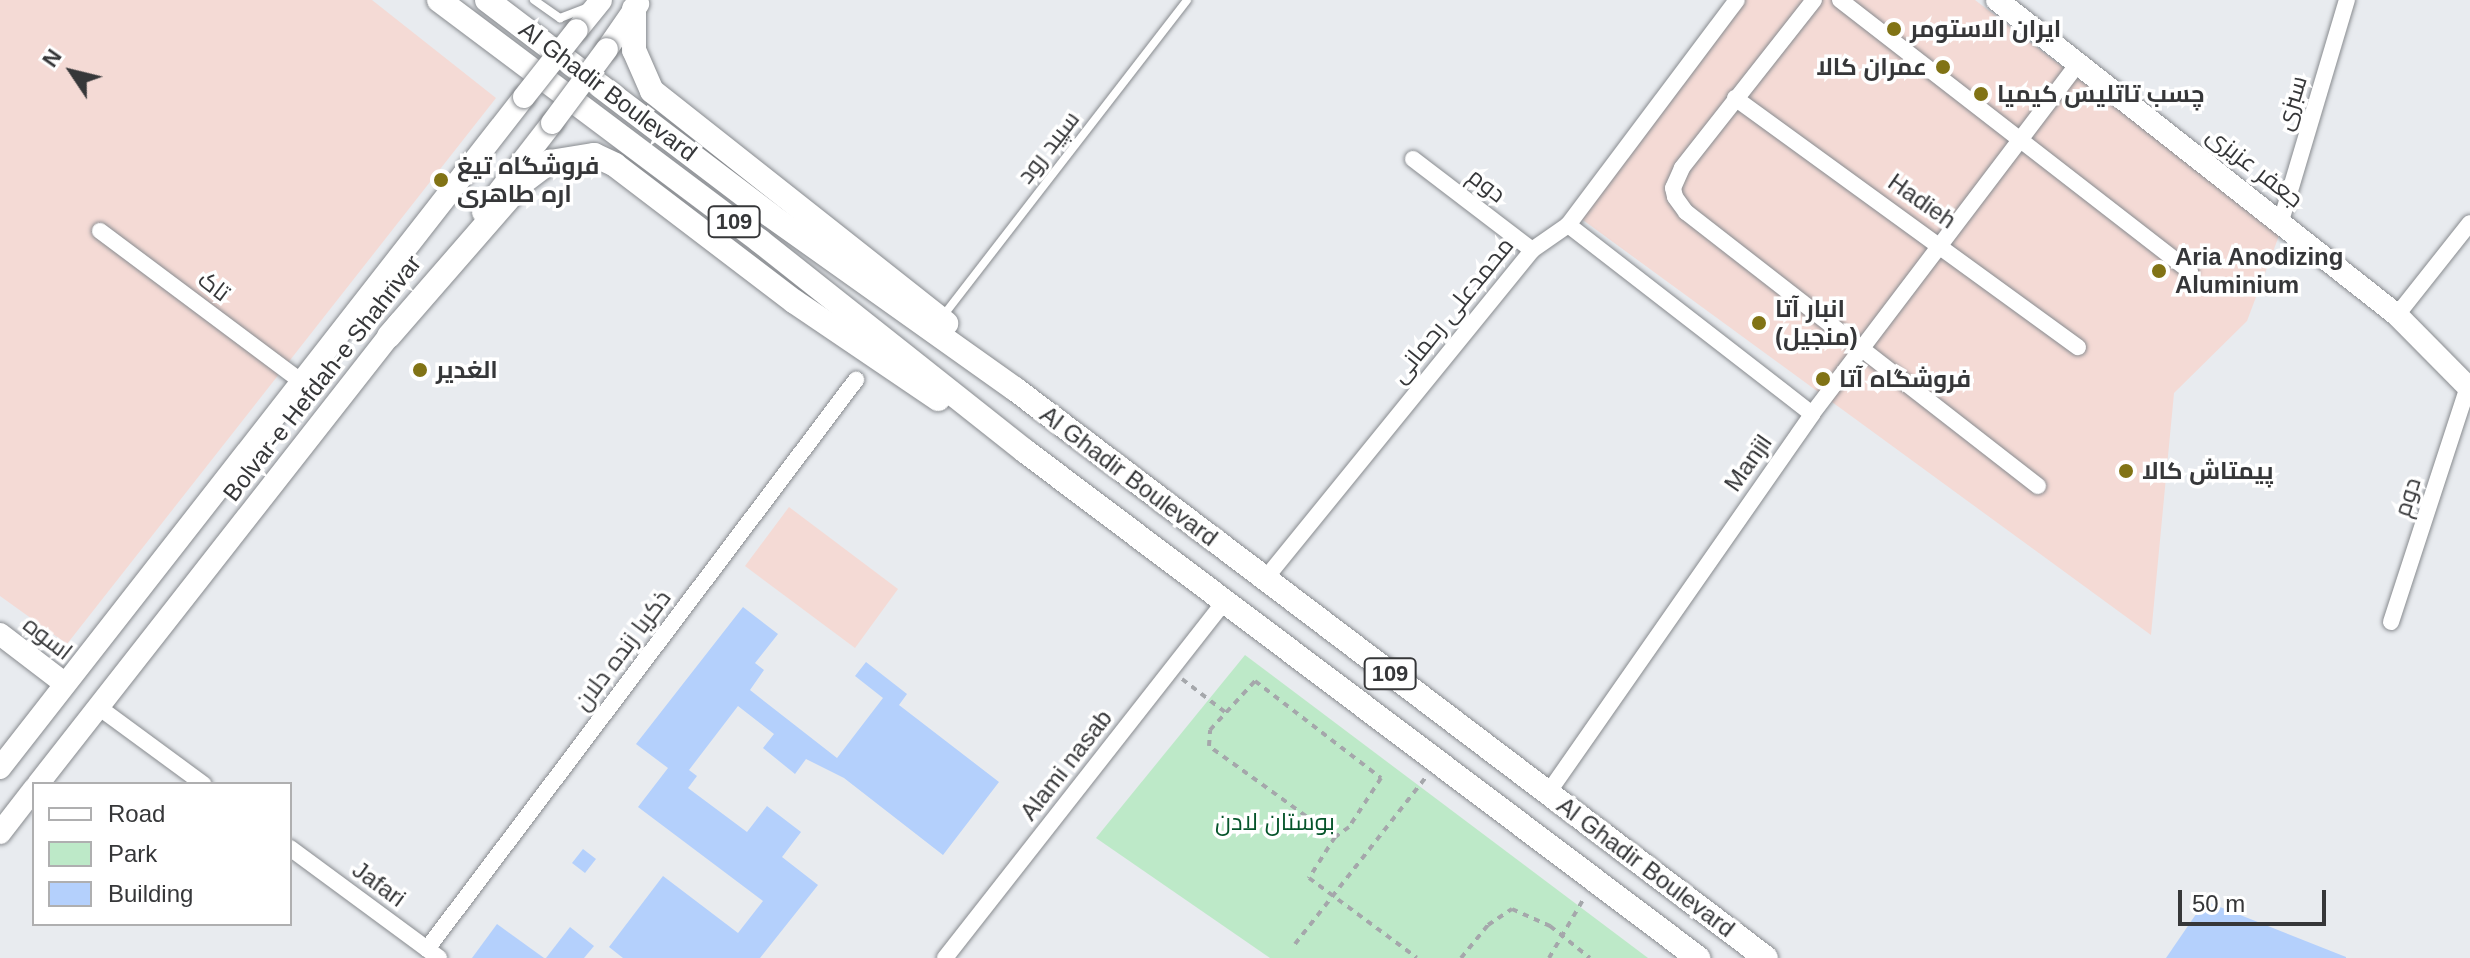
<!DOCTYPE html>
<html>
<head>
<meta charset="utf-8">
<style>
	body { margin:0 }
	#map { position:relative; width:2470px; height:958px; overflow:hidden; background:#e8ebef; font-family:Helvetica,Cairo,sans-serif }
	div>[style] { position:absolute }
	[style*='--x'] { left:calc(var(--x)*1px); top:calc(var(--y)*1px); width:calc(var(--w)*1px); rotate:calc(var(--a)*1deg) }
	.industrial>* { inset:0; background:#f4dad5 }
	.green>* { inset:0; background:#bde9c8 }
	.building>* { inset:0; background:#b4d0fc }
	.path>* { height:4px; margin-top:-2px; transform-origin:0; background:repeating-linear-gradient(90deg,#a5a7ab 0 6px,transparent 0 12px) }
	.roads { filter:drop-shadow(0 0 2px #888b8f) drop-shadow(0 0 2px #888b8f) }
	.lane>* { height:8px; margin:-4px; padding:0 4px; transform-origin:4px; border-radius:4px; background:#fff }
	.street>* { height:16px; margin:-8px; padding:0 8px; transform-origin:8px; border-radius:8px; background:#fff }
	.secondary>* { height:22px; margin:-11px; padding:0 11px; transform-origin:11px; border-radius:11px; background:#fff }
	.primary>* { height:24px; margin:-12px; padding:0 12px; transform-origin:12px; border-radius:12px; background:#fff }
	.bridges { filter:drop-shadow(0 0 2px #888b8f) drop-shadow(0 0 2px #888b8f) }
	.secondary-bridge>* { height:22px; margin:-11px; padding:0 11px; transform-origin:11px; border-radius:11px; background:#fff }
	.dots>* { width:22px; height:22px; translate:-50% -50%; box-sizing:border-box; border:4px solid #fff; border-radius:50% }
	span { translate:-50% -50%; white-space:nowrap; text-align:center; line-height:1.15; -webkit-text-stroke:7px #fff; paint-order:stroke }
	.shield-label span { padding:2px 6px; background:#fff; border:2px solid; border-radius:6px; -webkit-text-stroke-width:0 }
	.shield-label { font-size:22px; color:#363739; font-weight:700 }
	.poi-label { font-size:24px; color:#363739; font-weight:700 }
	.left { translate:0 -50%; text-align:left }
	.right { translate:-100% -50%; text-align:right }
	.street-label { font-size:24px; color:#363739 }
	.park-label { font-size:24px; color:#05542a }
	.legend { position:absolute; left:32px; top:782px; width:260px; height:144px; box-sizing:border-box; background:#fff; border:2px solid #afafb0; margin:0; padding:10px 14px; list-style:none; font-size:24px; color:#363739 }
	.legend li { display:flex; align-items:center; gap:16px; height:40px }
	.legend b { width:40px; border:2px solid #afafb0 }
	.north { position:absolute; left:32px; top:32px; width:80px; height:80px; -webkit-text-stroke:6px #fff; paint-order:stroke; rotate:305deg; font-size:22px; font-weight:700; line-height:32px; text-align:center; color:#363739 }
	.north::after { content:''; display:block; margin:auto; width:28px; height:36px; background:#363739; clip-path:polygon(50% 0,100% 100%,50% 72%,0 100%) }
	.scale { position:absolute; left:2178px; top:890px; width:148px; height:36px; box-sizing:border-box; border:4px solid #363739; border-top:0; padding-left:10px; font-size:24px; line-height:28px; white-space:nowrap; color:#363739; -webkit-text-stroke:6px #fff; paint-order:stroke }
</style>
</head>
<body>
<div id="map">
	<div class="industrial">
		<i style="clip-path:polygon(0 0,372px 0,496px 98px,67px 644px,0 596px)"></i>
		<i style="clip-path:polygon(1737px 0,1975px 0,2280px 233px,2247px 321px,2174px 393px,2151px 635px,1576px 215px)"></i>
		<i style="clip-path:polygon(789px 507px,898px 589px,855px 648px,745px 566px)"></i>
	</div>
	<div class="green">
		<i style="clip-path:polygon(1245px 655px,1648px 958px,1270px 958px,1096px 838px)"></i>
	</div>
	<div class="building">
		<i style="clip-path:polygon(743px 607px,778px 634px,755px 663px,764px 670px,750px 690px,837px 758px,883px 698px,855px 676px,866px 662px,907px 694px,899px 705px,999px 782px,943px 855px,844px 778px,806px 759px,795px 774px,763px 748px,774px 734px,738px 706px,689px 770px,697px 776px,688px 788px,747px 832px,767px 806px,801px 832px,782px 857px,818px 885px,760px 958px,623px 958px,609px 947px,663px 876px,738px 933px,763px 901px,638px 807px,668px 768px,636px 744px)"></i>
		<i style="clip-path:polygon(583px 849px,596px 859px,585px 873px,572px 863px)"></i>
		<i style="clip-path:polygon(2205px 901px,2346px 957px,2346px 958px,2166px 958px)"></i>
		<i style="clip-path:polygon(497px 924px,544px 958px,472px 958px)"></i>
		<i style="clip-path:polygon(570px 927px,594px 946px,584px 958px,546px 958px)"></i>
	</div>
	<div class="path">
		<i style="--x:1182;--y:679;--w:54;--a:37.5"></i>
		<i style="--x:1255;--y:681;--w:159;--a:37.6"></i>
		<i style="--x:1381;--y:778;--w:59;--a:123.1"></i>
		<i style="--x:1349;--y:827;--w:17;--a:144"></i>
		<i style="--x:1335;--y:837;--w:155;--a:-144.2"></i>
		<i style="--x:1209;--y:746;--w:16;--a:-86"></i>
		<i style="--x:1210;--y:730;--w:67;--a:-47.4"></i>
		<i style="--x:1335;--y:837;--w:49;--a:122.4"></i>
		<i style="--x:1309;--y:878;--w:134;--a:36.5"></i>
		<i style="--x:1295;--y:944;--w:212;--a:-51.9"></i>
		<i style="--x:1461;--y:958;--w:43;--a:-50.7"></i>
		<i style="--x:1488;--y:925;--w:29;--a:-34"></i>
		<i style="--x:1512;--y:909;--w:42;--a:24.1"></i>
		<i style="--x:1550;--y:926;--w:51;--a:38.7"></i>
		<i style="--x:1549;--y:958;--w:69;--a:-59.7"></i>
	</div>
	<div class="roads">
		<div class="lane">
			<i style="--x:534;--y:0;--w:32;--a:35"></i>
			<i style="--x:560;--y:18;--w:28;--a:-21"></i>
			<i style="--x:943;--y:316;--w:399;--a:-52.3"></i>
		</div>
		<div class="street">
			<i style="--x:1814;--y:0;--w:214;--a:128.2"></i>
			<i style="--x:1682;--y:168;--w:22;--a:114"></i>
			<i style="--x:1673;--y:188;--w:9;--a:77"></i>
			<i style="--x:1675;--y:197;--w:19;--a:54"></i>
			<i style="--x:1686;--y:212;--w:446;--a:37.9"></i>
			<i style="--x:1840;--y:0;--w:443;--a:37.8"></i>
			<i style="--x:1735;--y:98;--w:424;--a:36"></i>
			<i style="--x:1413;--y:159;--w:150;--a:37.4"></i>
			<i style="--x:2281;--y:221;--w:231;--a:-73.4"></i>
			<i style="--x:100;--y:231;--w:249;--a:36.8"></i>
			<i style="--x:2397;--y:315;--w:117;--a:-51.6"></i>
			<i style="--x:1812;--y:414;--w:442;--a:-52.8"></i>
			<i style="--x:1265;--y:579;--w:424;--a:-50.9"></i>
			<i style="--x:1532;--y:250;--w:44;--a:-34.8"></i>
			<i style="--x:1568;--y:225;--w:281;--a:-53.1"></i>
			<i style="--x:2391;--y:622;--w:247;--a:-71.9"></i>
			<i style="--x:97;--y:706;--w:132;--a:36.3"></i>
			<i style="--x:1548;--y:793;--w:462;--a:-55.1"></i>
			<i style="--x:1812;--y:414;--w:309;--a:-142.2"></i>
			<i style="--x:290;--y:848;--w:185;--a:36.4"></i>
			<i style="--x:427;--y:949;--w:713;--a:-52.99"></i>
			<i style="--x:945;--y:958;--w:454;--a:-51.9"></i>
		</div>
		<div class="secondary">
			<i style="--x:1997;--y:0;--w:509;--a:38.22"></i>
			<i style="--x:2397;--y:315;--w:104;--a:45.4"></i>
			<i style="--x:577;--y:30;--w:38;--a:-51"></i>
			<i style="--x:607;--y:49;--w:55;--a:-55.4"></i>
			<i style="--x:483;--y:212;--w:113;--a:-52.2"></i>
			<i style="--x:0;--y:634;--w:81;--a:37.4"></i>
			<i style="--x:0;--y:768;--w:851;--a:-52.01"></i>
			<i style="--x:38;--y:784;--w:587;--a:-51.92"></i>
			<i style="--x:0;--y:833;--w:56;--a:-52.3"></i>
		</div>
		<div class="primary">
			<i style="--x:439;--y:0;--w:401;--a:36.9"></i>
			<i style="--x:760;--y:241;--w:338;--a:38.4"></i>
			<i style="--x:1025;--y:451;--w:843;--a:36.99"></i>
			<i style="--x:487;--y:0;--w:355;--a:37.2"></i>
			<i style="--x:770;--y:215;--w:301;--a:35.4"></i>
			<i style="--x:1015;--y:389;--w:942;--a:37.15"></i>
			<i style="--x:634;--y:9;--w:41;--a:90"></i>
			<i style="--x:634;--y:50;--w:45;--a:66.3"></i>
			<i style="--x:652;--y:91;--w:375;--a:38.3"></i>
			<i style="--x:389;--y:336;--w:204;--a:-49"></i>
			<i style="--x:523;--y:182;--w:34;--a:-37"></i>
			<i style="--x:550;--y:162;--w:45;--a:-9"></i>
			<i style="--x:594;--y:155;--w:23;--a:25"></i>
			<i style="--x:615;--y:165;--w:226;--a:37.3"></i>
			<i style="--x:795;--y:302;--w:173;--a:34.1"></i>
		</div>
	</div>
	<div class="bridges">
		<div class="secondary-bridge">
			<i style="--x:524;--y:97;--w:85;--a:-51.7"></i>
			<i style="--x:552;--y:123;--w:92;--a:-53.4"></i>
		</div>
	</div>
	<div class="dots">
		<i style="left:1894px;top:29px;background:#817315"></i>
		<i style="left:1943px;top:67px;background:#817315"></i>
		<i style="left:1981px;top:94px;background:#817315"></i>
		<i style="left:441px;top:180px;background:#817315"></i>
		<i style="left:2159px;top:271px;background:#817315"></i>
		<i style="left:1759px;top:323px;background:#817315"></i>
		<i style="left:420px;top:370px;background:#817315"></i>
		<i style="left:1823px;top:379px;background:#817315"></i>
		<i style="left:2126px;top:471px;background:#817315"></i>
	</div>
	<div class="shield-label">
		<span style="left:734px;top:222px">109</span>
		<span style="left:1390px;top:674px">109</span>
	</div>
	<div class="poi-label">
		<span class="left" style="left:1910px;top:29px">ایران الاستومر</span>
		<span class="right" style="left:1927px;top:67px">عمران کالا</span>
		<span class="left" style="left:1997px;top:94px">چسب تاتلیس کیمیا</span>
		<span class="left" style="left:457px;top:180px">فروشگاه تیغ<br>اره طاهری</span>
		<span class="left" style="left:2175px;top:271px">Aria Anodizing<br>Aluminium</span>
		<span class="left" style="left:1775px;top:323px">انبار آتا<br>(منجیل)</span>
		<span class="left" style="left:436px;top:370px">الغدیر</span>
		<span class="left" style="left:1839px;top:379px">فروشگاه آتا</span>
		<span class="left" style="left:2142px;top:471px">پیمتاش کالا</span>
	</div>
	<div class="street-label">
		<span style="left:608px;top:91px;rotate:37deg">Al Ghadir Boulevard</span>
		<span style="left:2291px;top:103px;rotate:-73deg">سبزی</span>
		<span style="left:1048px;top:147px;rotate:-52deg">سپید رود</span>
		<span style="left:2255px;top:167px;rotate:38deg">جعفر عزیزی</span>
		<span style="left:1487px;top:185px;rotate:38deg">دوم</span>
		<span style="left:1922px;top:201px;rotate:35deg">Hadieh</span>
		<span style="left:214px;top:286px;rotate:37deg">تاک</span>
		<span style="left:1452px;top:310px;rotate:-51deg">محمدعلی رحمانی</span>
		<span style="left:322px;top:378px;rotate:-52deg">Bolvar-e Hefdah-e Shahrivar</span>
		<span style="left:1748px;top:463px;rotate:-55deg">Manjil</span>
		<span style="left:1129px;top:476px;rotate:37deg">Al Ghadir Boulevard</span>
		<span style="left:2407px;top:497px;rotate:-72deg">دوم</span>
		<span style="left:48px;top:638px;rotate:38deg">اسوه</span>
		<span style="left:622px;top:650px;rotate:-53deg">ذکریا زنده دلان</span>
		<span style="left:1066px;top:765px;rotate:-52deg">Alami nasab</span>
		<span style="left:1646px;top:867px;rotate:37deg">Al Ghadir Boulevard</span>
		<span style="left:379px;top:884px;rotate:36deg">Jafari</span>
	</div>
	<div class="park-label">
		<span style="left:1275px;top:822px">بوستان لادن</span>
	</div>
	<ul class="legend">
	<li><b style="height:10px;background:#fff"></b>Road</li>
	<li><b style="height:22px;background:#bde9c8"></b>Park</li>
	<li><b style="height:22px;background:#b4d0fc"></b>Building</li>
	</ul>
	<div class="north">N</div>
	<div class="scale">50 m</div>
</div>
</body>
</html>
